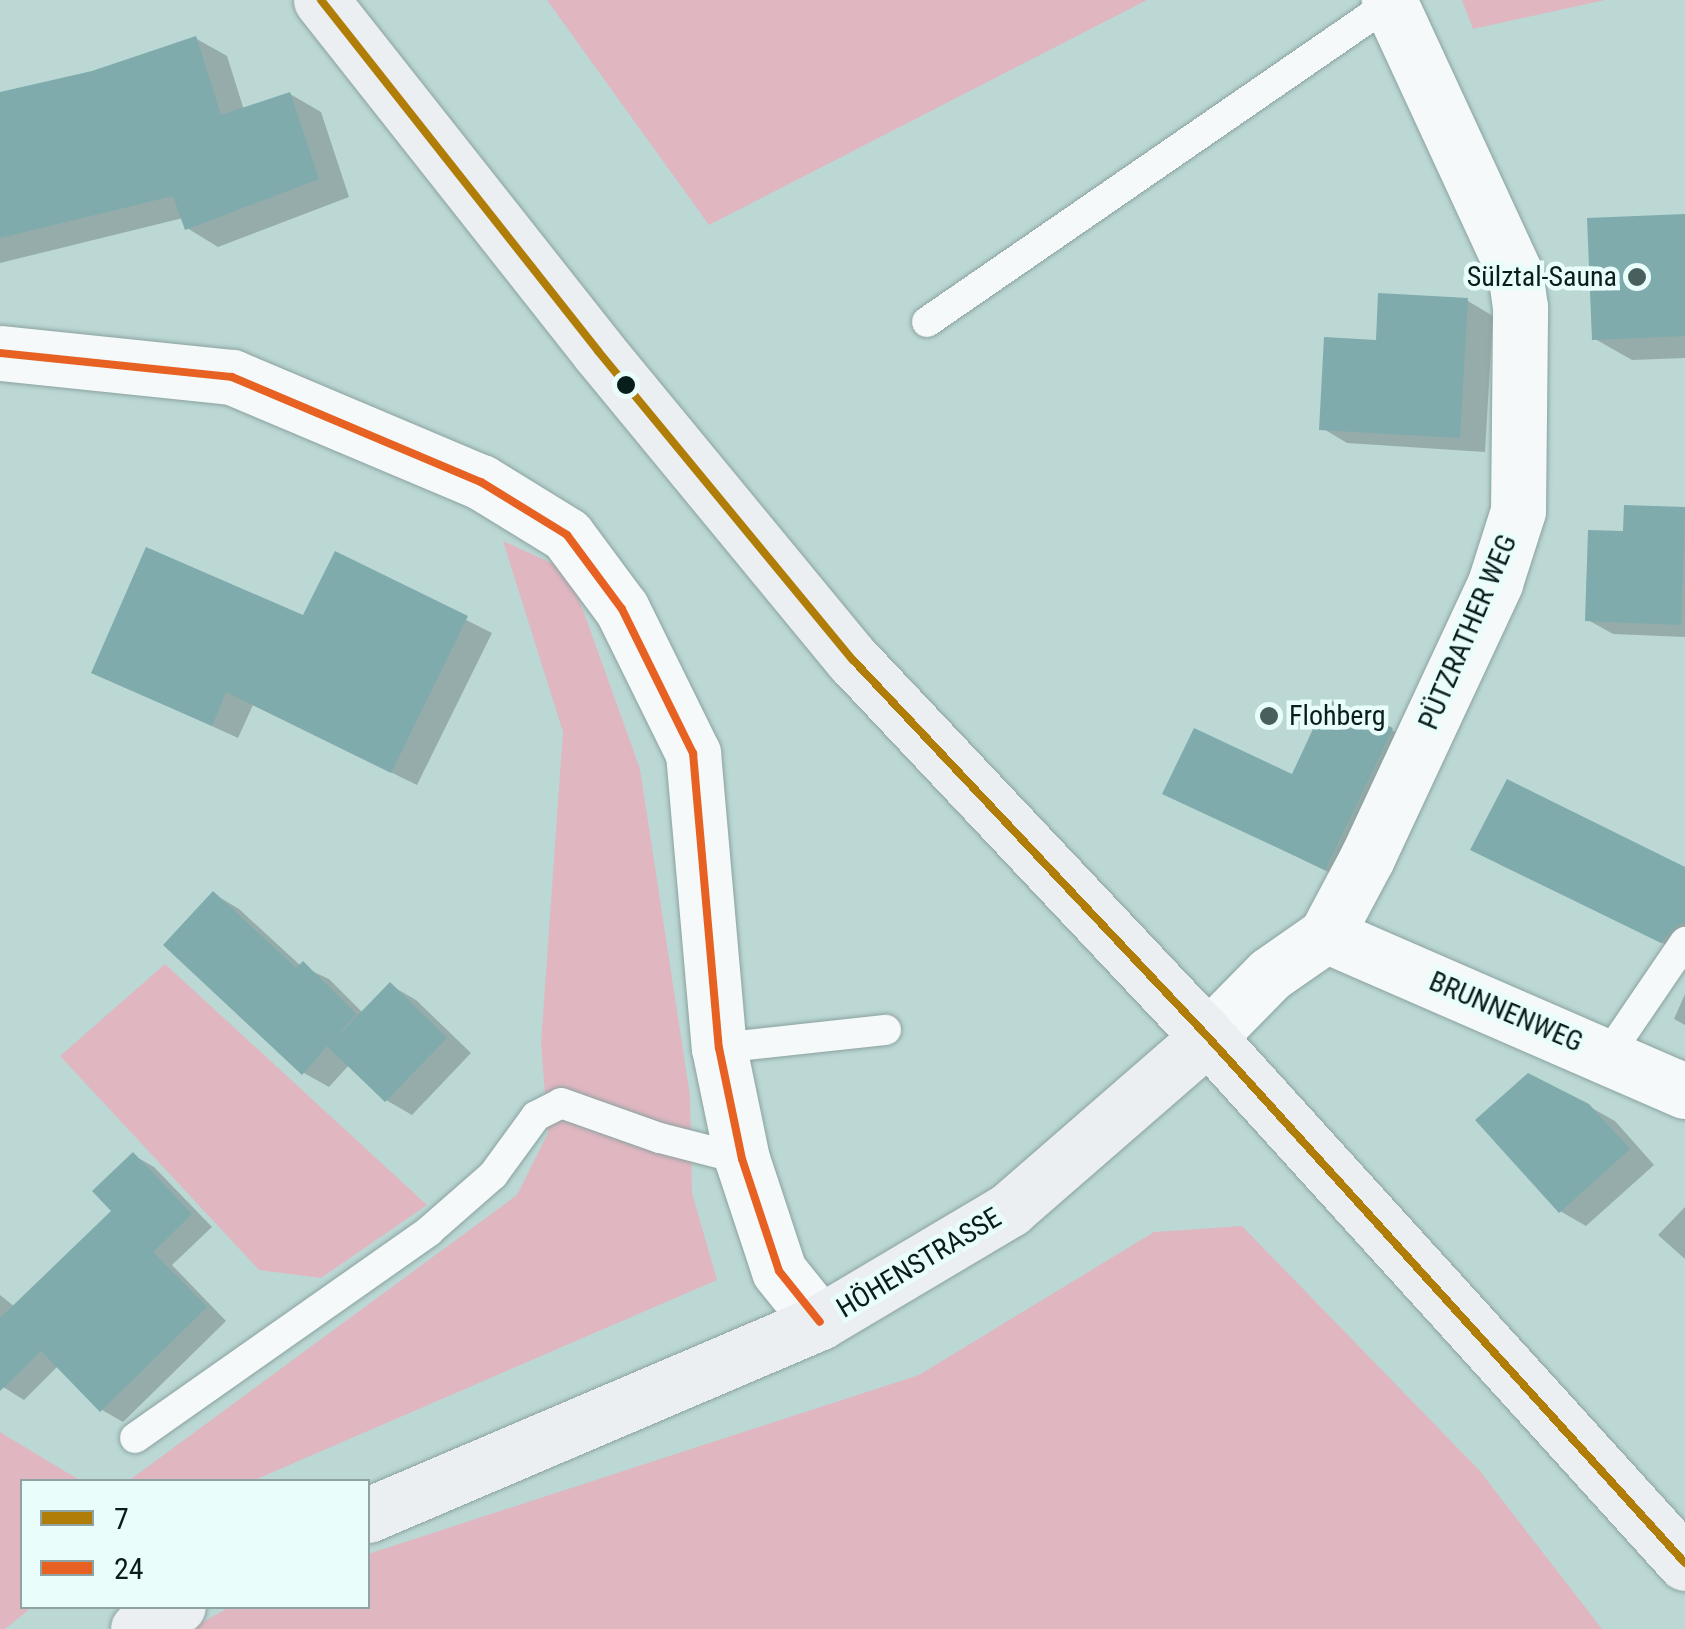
<!DOCTYPE html>
<html>
<head>
<meta charset="utf-8">
<style>
	body { margin:0 }
	#map { position:relative; width:1685px; height:1629px; overflow:hidden; background:#bbd8d5; font-family:"Roboto Condensed",sans-serif }
	div>[style] { position:absolute }
	[style*='--x'] { left:calc(var(--x)*1px); top:calc(var(--y)*1px); width:calc(var(--w)*1px); rotate:calc(var(--a)*1deg) }
	.green>* { inset:0; background:#e0b6c1 }
	.shadow>* { inset:0; background:#0003 }
	.building>* { inset:0; background:#7fabad }
	.roads { filter:drop-shadow(0 0 2px #8ba29f) drop-shadow(0 0 2px #8ba29f) }
	.lane>* { height:30px; margin:-15px; padding:0 15px; transform-origin:15px; border-radius:15px; background:#f5f9f9 }
	.street>* { height:55px; margin:-27.5px; padding:0 27.5px; transform-origin:27.5px; border-radius:27.5px; background:#f5f9f9 }
	.secondary>* { height:55px; margin:-27.5px; padding:0 27.5px; transform-origin:27.5px; border-radius:27.5px; background:#eceff2 }
	.bus-1>* { height:8px; margin:-4px; padding:0 4px; transform-origin:4px; border-radius:4px; background:#af7d08 }
	.bus-2>* { height:8px; margin:-4px; padding:0 4px; transform-origin:4px; border-radius:4px; background:#e66122 }
	.dots>* { width:28px; height:28px; translate:-50% -50%; box-sizing:border-box; border:5px solid #e9fefb; border-radius:50% }
	span { translate:-50% -50%; white-space:nowrap; text-align:center; line-height:1.15; -webkit-text-stroke:9px #e9fefb; paint-order:stroke }
	.poi-label { font-size:28px; color:#081e1c }
	.right { translate:-100% -50%; text-align:right }
	.left { translate:0 -50%; text-align:left }
	.street-label { font-size:28px; color:#081e1c }
	.legend { position:absolute; left:20px; top:1479px; width:350px; height:130px; box-sizing:border-box; background:#e9fefb; border:2px solid #8fa4a2; margin:0; padding:12px 18px; list-style:none; font-size:30px; color:#081e1c }
	.legend li { display:flex; align-items:center; gap:20px; height:50px }
	.legend b { width:50px; border:2px solid #8fa4a2 }
</style>
</head>
<body>
<div id="map">
	<div class="green">
		<i style="clip-path:polygon(547px 0,1147px 0,709px 225px)"></i>
		<i style="clip-path:polygon(1462px 0,1605px 0,1473px 29px)"></i>
		<i style="clip-path:polygon(503px 541px,569px 571px,640px 769px,690px 1096px,692px 1193px,717px 1280px,252px 1481px,127px 1482px,517px 1195px,548px 1133px,541px 1043px,563px 732px)"></i>
		<i style="clip-path:polygon(165px 964px,427px 1205px,321px 1278px,259px 1270px,60px 1056px)"></i>
		<i style="clip-path:polygon(1242px 1226px,1479px 1470px,1602px 1629px,190px 1629px,230px 1607px,368px 1606px,368px 1554px,919px 1375px,1154px 1232px)"></i>
		<i style="clip-path:polygon(0 1432px,81px 1481px,22px 1482px,22px 1606px,32px 1607px,5px 1629px,0 1629px)"></i>
	</div>
	<div class="shadow">
		<i style="clip-path:polygon(195px 38px,227px 56px,244px 110px,290px 94px,321px 112px,349px 197px,218px 247px,187px 228px,183px 218px,0 263px,0 93px,93px 73px)"></i>
		<i style="clip-path:polygon(1685px 216px,1685px 358px,1632px 360px,1595px 339px)"></i>
		<i style="clip-path:polygon(1468px 301px,1493px 316px,1485px 452px,1347px 443px,1322px 428px,1378px 343px)"></i>
		<i style="clip-path:polygon(1685px 509px,1685px 637px,1613px 634px,1588px 620px,1626px 534px)"></i>
		<i style="clip-path:polygon(336px 554px,492px 633px,417px 785px,253px 705px,238px 738px,94px 672px,304px 619px)"></i>
		<i style="clip-path:polygon(1392px 730px,1429px 752px,1363px 889px,1166px 793px,1294px 777px)"></i>
		<i style="clip-path:polygon(1499px 864px,1685px 869px,1685px 954px)"></i>
		<i style="clip-path:polygon(214px 894px,239px 909px,301px 966px,329px 979px,363px 1013px,390px 985px,416px 1000px,471px 1053px,412px 1115px,386px 1100px,350px 1064px,329px 1087px,304px 1073px)"></i>
		<i style="clip-path:polygon(1685px 994px,1685px 1025px,1674px 1019px)"></i>
		<i style="clip-path:polygon(1588px 1106px,1615px 1121px,1654px 1165px,1586px 1226px,1560px 1211px)"></i>
		<i style="clip-path:polygon(133px 1155px,154px 1167px,212px 1227px,172px 1265px,226px 1321px,123px 1422px,102px 1410px,59px 1365px,24px 1400px,0 1385px,0 1295px,15px 1307px,115px 1211px)"></i>
		<i style="clip-path:polygon(1685px 1207px,1685px 1259px,1658px 1235px)"></i>
	</div>
	<div class="building">
		<i style="clip-path:polygon(196px 36px,221px 115px,290px 92px,319px 179px,185px 230px,173px 196px,0 238px,0 92px,92px 71px)"></i>
		<i style="clip-path:polygon(1685px 214px,1685px 336px,1592px 340px,1587px 218px)"></i>
		<i style="clip-path:polygon(1378px 293px,1468px 298px,1460px 438px,1319px 430px,1324px 337px,1376px 340px)"></i>
		<i style="clip-path:polygon(1624px 505px,1685px 507px,1681px 625px,1585px 621px,1588px 530px,1623px 531px)"></i>
		<i style="clip-path:polygon(146px 547px,303px 615px,335px 551px,468px 616px,391px 773px,226px 692px,212px 726px,91px 673px)"></i>
		<i style="clip-path:polygon(1327px 699px,1393px 728px,1325px 870px,1162px 794px,1194px 728px,1292px 774px)"></i>
		<i style="clip-path:polygon(1507px 779px,1685px 867px,1685px 923px,1676px 926px,1661px 943px,1470px 850px)"></i>
		<i style="clip-path:polygon(213px 891px,296px 968px,303px 961px,356px 1014px,330px 1044px,390px 982px,447px 1038px,385px 1102px,327px 1046px,302px 1075px,163px 945px)"></i>
		<i style="clip-path:polygon(1528px 1073px,1589px 1104px,1630px 1149px,1559px 1213px,1475px 1120px)"></i>
		<i style="clip-path:polygon(133px 1152px,192px 1214px,153px 1252px,207px 1307px,100px 1412px,41px 1351px,0 1391px,0 1318px,111px 1211px,92px 1191px)"></i>
	</div>
	<div class="roads">
		<div class="lane">
			<i style="--x:927;--y:322;--w:562;--a:-34.57"></i>
			<i style="--x:719;--y:1048;--w:168;--a:-6.2"></i>
			<i style="--x:1608;--y:1055;--w:137;--a:-55.7"></i>
			<i style="--x:135;--y:1438;--w:360;--a:-35.1"></i>
			<i style="--x:429;--y:1231;--w:85;--a:-41.2"></i>
			<i style="--x:493;--y:1175;--w:73;--a:-53.9"></i>
			<i style="--x:536;--y:1116;--w:28;--a:-27"></i>
			<i style="--x:561;--y:1103;--w:105;--a:19.5"></i>
			<i style="--x:660;--y:1138;--w:85;--a:14.4"></i>
		</div>
		<div class="street">
			<i style="--x:0;--y:353;--w:233;--a:5.9"></i>
			<i style="--x:232;--y:377;--w:270;--a:22.9"></i>
			<i style="--x:481;--y:482;--w:101;--a:31.6"></i>
			<i style="--x:567;--y:535;--w:92;--a:53.4"></i>
			<i style="--x:622;--y:609;--w:161;--a:63.8"></i>
			<i style="--x:693;--y:753;--w:296;--a:85"></i>
			<i style="--x:719;--y:1048;--w:113;--a:78.3"></i>
			<i style="--x:742;--y:1159;--w:118;--a:71.7"></i>
			<i style="--x:779;--y:1271;--w:65;--a:51.2"></i>
			<i style="--x:1326;--y:935;--w:391;--a:23.5"></i>
			<i style="--x:1208;--y:1037;--w:88;--a:-45.5"></i>
			<i style="--x:1270;--y:974;--w:68;--a:-34.9"></i>
			<i style="--x:1326;--y:935;--w:87;--a:-62"></i>
			<i style="--x:1367;--y:858;--w:303;--a:-65"></i>
			<i style="--x:1495;--y:583;--w:76;--a:-72.3"></i>
			<i style="--x:1518;--y:511;--w:204;--a:-89.4"></i>
			<i style="--x:1520;--y:307;--w:34;--a:-98"></i>
			<i style="--x:1515;--y:273;--w:301;--a:-114.8"></i>
		</div>
		<div class="secondary">
			<i style="--x:321;--y:0;--w:447;--a:51.7"></i>
			<i style="--x:598;--y:351;--w:401;--a:50.5"></i>
			<i style="--x:853;--y:660;--w:518;--a:46.72"></i>
			<i style="--x:1208;--y:1037;--w:710;--a:47.8"></i>
			<i style="--x:368;--y:1515;--w:491;--a:-23.1"></i>
			<i style="--x:820;--y:1322;--w:221;--a:-30.7"></i>
			<i style="--x:1010;--y:1209;--w:262;--a:-41"></i>
			<i style="--x:138;--y:1629;--w:46;--a:-29.9"></i>
		</div>
	</div>
	<div class="bus-1">
		<i style="--x:321;--y:0;--w:447;--a:51.7"></i>
		<i style="--x:598;--y:351;--w:401;--a:50.5"></i>
		<i style="--x:853;--y:660;--w:518;--a:46.72"></i>
		<i style="--x:1208;--y:1037;--w:710;--a:47.8"></i>
	</div>
	<div class="bus-2">
		<i style="--x:0;--y:353;--w:233;--a:5.9"></i>
		<i style="--x:232;--y:377;--w:270;--a:22.9"></i>
		<i style="--x:481;--y:482;--w:101;--a:31.6"></i>
		<i style="--x:567;--y:535;--w:92;--a:53.4"></i>
		<i style="--x:622;--y:609;--w:161;--a:63.8"></i>
		<i style="--x:693;--y:753;--w:296;--a:85"></i>
		<i style="--x:719;--y:1048;--w:113;--a:78.3"></i>
		<i style="--x:742;--y:1159;--w:118;--a:71.7"></i>
		<i style="--x:779;--y:1271;--w:65;--a:51.2"></i>
	</div>
	<div class="dots">
		<i style="left:1637px;top:277px;background:#475f5d"></i>
		<i style="left:626px;top:385px;background:#081e1c"></i>
		<i style="left:1269px;top:716px;background:#475f5d"></i>
	</div>
	<div class="poi-label">
		<span class="right" style="left:1617px;top:277px">Sülztal-Sauna</span>
		<span class="left" style="left:1289px;top:716px">Flohberg</span>
	</div>
	<div class="street-label">
		<span style="left:1468px;top:632px;rotate:-67deg">PÜTZRATHER WEG</span>
		<span style="left:1506px;top:1012px;rotate:23deg">BRUNNENWEG</span>
		<span style="left:919px;top:1263px;rotate:-31deg">HÖHENSTRASSE</span>
	</div>
	<ul class="legend">
	<li><b style="height:12px;background:#af7d08"></b>7</li>
	<li><b style="height:12px;background:#e66122"></b>24</li>
	</ul>
</div>
</body>
</html>
